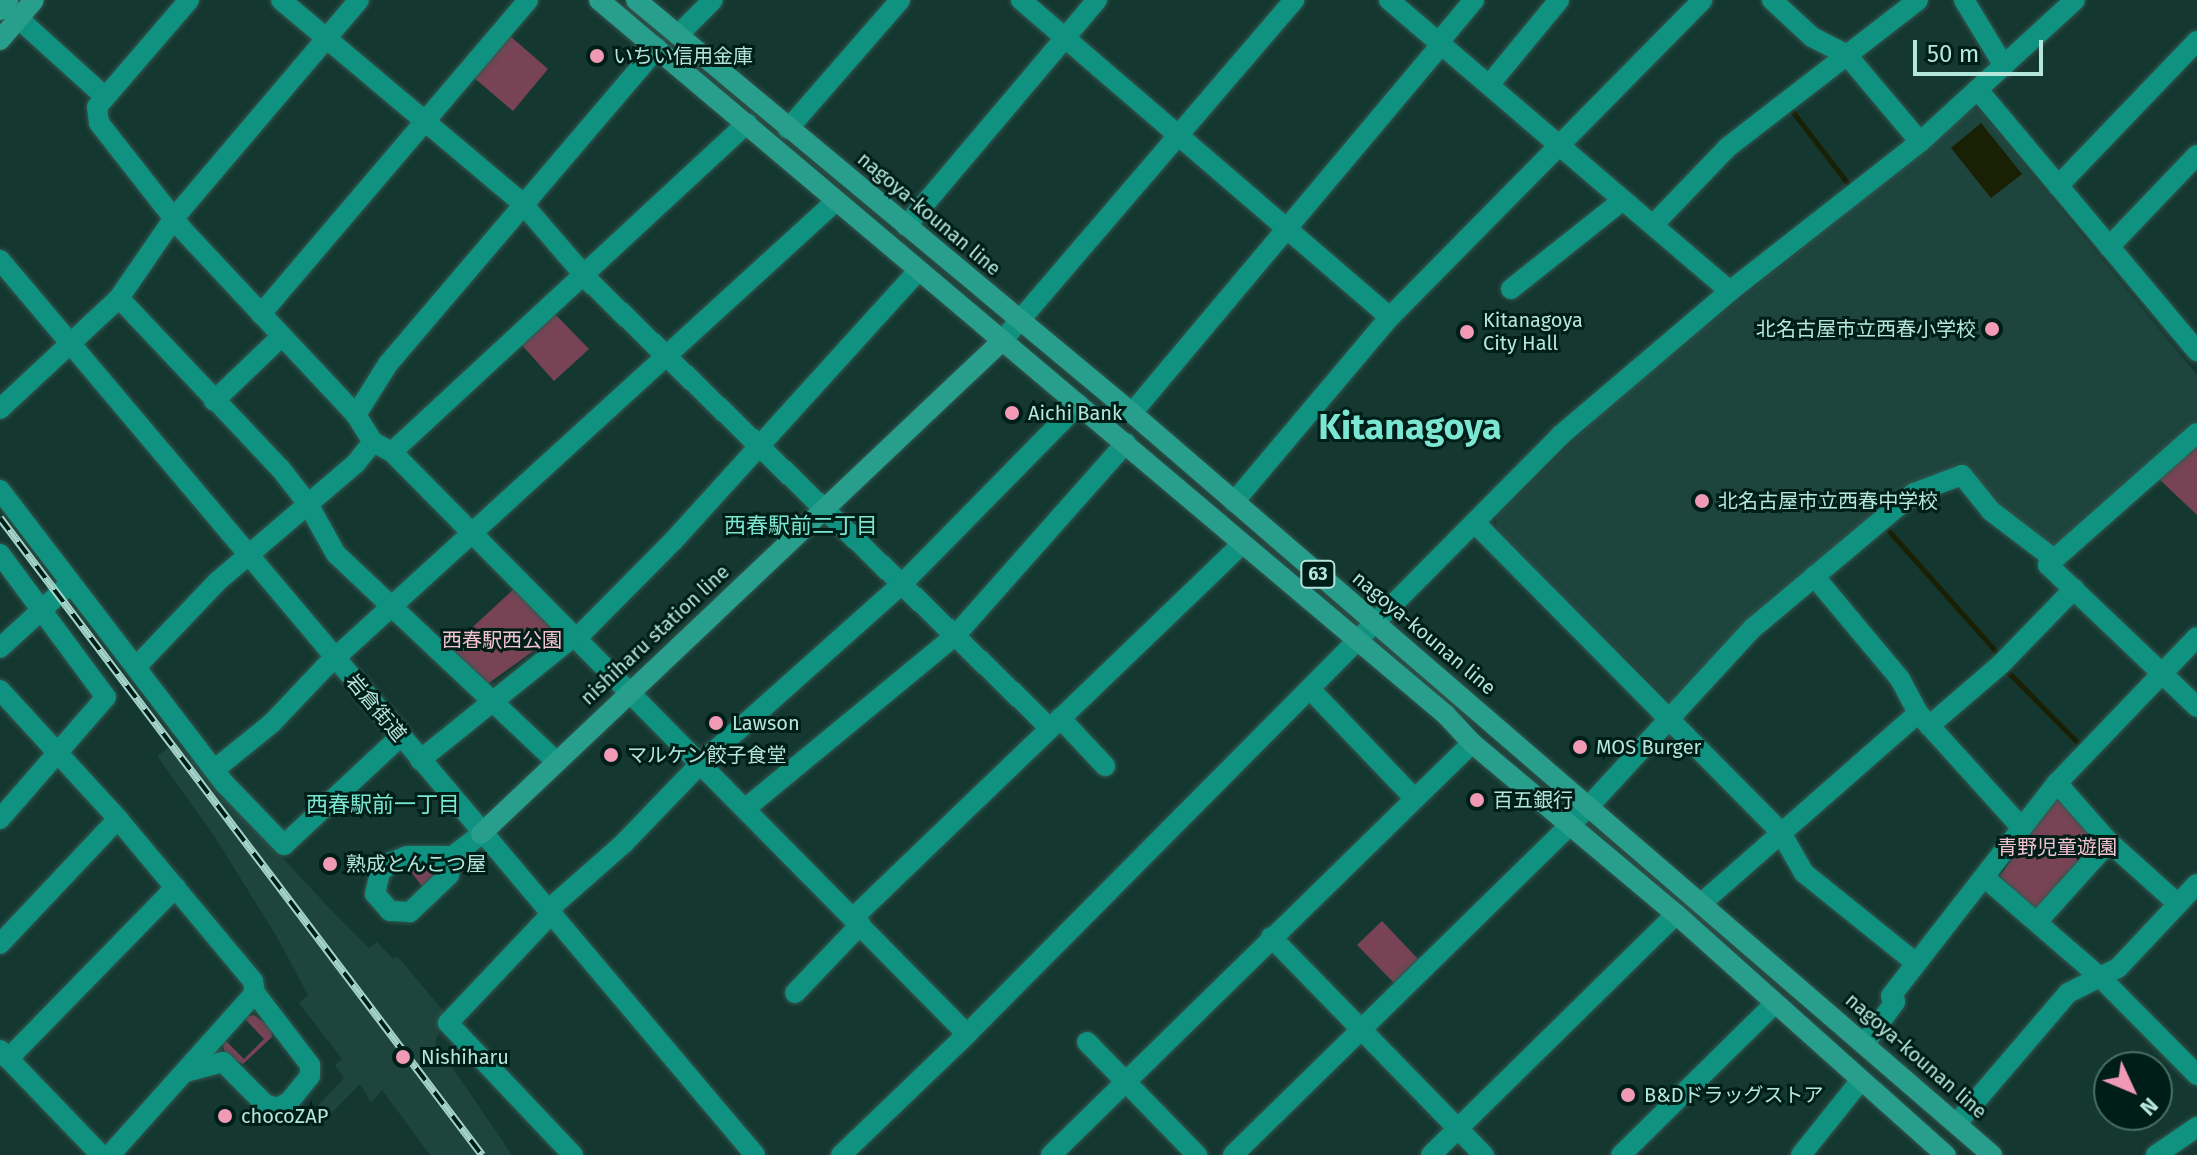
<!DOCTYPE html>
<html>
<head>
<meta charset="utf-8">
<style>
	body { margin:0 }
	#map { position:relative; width:2197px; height:1155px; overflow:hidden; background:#143730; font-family:"Fira Sans","Noto Sans JP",sans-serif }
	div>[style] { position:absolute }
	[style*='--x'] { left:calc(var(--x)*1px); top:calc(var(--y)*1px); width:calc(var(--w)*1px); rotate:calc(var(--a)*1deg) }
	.built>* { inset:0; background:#1d443d }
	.green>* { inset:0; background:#784455 }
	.water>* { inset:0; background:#1a2004 }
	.stream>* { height:5px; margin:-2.5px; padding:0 2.5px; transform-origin:2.5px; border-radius:2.5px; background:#1a2004 }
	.roads { filter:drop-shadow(0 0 2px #33564f) drop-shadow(0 0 2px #33564f) }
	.minor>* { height:20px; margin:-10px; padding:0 10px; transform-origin:10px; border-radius:10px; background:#0f9280 }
	.major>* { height:20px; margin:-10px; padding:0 10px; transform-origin:10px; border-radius:10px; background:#289f8c }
	.rail>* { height:8px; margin-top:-4px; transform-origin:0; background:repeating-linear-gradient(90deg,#001e18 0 15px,#a3d3c8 0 30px); box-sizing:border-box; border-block:2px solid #a3d3c8 }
	.dots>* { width:22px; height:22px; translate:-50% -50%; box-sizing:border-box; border:4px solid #001e18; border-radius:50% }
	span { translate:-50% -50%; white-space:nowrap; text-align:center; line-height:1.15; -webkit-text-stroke:6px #001e18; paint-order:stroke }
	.shield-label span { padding:2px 6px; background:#001e18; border:2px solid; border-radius:6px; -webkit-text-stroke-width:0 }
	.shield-label { font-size:18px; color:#b5e6db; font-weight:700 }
	.poi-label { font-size:20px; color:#b5e6db }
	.left { translate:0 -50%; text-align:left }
	.right { translate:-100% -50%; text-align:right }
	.street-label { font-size:20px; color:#b5e6db }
	.park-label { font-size:20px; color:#f4c2d0 }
	.neighbourhood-label { font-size:22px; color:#7be7d2 }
	.town-label { font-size:36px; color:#7be7d2; font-weight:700 }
	.north { position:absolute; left:2093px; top:1051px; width:80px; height:80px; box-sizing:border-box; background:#001e18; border:2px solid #486e66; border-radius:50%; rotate:134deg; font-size:22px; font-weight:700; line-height:32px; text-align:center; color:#b5e6db }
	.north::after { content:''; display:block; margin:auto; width:28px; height:36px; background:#f09ab5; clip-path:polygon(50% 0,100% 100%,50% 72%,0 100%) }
	.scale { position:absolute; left:1913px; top:40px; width:130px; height:36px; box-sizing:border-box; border:4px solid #b5e6db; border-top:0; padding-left:10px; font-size:24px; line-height:28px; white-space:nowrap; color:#b5e6db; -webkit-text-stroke:6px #001e18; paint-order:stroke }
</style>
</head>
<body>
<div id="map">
	<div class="built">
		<i style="clip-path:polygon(1973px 109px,1979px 110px,2197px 375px,2197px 421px,2055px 546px,1997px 505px,1961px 463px,1912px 484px,1769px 600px,1671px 703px,1497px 530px,1496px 517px,1611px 404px)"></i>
		<i style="clip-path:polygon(176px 742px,331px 910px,369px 948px,377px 942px,393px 959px,397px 956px,447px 1015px,435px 1042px,512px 1155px,430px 1155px,382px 1090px,371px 1103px,360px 1084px,323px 1122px,312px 1112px,344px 1078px,335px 1065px,342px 1059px,299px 1003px,308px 995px,278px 939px,215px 837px,157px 756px)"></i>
	</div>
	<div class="green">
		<i style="clip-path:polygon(509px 35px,548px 69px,513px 111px,473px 77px)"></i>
		<i style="clip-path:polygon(553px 312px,589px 349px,554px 381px,520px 343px)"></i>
		<i style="clip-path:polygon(2197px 446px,2197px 515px,2159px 479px)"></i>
		<i style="clip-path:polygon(515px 588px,554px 626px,554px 636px,486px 685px,449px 649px)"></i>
		<i style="clip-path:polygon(2063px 797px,2100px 838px,2034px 911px,2000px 876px,2055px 798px)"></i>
		<i style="clip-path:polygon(439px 865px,440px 870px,423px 888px,407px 866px)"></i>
		<i style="clip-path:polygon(1382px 921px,1418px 959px,1394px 983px,1357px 945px)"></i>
		<i style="clip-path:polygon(evenodd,254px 1015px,271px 1027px,272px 1037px,243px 1064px,226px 1055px,220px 1037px,237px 1019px,254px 1015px,244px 1018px,264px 1039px,244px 1059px,224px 1039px,244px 1018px)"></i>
	</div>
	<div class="water">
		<i style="clip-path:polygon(1981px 123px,2022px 174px,1991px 198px,1951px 148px)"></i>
	</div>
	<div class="stream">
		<i style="--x:1792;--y:111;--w:93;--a:52.4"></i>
		<i style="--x:1889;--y:531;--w:166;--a:48.4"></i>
		<i style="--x:2008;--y:672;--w:98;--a:45.4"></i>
	</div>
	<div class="roads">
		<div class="minor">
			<i style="--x:189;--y:0;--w:141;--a:130.7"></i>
			<i style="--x:97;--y:107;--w:16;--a:83"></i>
			<i style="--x:99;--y:123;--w:135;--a:51.9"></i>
			<i style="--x:182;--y:229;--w:255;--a:46.9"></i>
			<i style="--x:356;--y:415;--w:32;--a:58"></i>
			<i style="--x:373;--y:442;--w:21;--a:28"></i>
			<i style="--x:392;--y:452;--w:818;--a:45.35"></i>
			<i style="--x:967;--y:1034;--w:844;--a:-45.24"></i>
			<i style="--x:1561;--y:435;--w:222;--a:-40.4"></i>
			<i style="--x:1730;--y:291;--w:241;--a:-38.1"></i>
			<i style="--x:1920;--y:142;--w:210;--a:-42.5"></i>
			<i style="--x:281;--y:0;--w:317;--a:40.1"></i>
			<i style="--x:523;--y:204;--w:103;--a:49.3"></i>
			<i style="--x:590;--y:282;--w:641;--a:44.11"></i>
			<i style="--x:1021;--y:0;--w:486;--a:40.7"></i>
			<i style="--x:1389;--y:0;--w:448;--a:40.5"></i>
			<i style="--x:1772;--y:0;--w:54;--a:42.8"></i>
			<i style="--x:1812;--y:37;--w:38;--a:27"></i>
			<i style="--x:1846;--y:54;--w:115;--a:49.9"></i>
			<i style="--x:1964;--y:0;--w:77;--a:58.8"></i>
			<i style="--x:19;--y:19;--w:116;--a:42.2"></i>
			<i style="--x:678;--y:35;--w:49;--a:-45"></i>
			<i style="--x:1439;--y:42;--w:55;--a:-50.2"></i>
			<i style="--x:1489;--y:85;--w:110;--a:-50.5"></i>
			<i style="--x:1978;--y:90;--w:341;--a:50"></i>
			<i style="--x:788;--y:129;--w:171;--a:-49"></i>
			<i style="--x:2058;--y:186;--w:201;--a:-46.2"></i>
			<i style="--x:1653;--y:225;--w:108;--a:-46.1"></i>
			<i style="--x:1728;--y:147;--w:240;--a:-37.7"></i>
			<i style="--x:906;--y:226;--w:296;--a:-49.8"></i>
			<i style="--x:2109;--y:247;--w:127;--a:-46.3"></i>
			<i style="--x:0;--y:260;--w:1171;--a:49.85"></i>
			<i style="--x:1511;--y:289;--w:143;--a:-38.5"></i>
			<i style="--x:119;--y:298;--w:234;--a:46.6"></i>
			<i style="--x:280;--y:468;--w:46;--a:52.1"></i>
			<i style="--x:308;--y:504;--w:57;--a:60.8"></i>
			<i style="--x:336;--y:554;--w:302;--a:43.3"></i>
			<i style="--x:261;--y:314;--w:412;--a:-49.6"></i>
			<i style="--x:1002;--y:341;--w:449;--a:-49.4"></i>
			<i style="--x:214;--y:401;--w:94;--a:-43.7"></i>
			<i style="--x:0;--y:409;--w:163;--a:-43"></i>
			<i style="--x:119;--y:298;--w:97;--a:-55.5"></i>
			<i style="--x:174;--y:218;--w:286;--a:-49.7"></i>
			<i style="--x:1132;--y:413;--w:482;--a:-50"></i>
			<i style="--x:356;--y:415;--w:60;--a:-57.9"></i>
			<i style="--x:388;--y:364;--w:415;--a:-49.6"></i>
			<i style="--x:2197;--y:433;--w:199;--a:138.5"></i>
			<i style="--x:2048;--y:565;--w:206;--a:43.6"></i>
			<i style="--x:392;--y:452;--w:484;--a:-42.8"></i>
			<i style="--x:0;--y:490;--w:370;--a:52.6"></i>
			<i style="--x:225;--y:784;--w:85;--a:46"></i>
			<i style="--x:284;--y:845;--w:158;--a:-43"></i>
			<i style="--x:1234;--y:502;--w:242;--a:-49.9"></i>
			<i style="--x:1390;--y:317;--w:445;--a:-45.4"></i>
			<i style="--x:1475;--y:523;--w:433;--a:45.3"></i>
			<i style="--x:1780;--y:831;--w:48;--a:60.3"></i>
			<i style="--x:1804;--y:873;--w:144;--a:38.8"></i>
			<i style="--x:0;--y:554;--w:178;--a:53.5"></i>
			<i style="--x:106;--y:697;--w:162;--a:131"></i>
			<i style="--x:1814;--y:576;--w:134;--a:50.1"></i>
			<i style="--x:1900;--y:679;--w:38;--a:62"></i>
			<i style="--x:1918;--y:713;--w:155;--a:47.9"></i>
			<i style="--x:576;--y:639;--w:139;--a:-45.3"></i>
			<i style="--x:674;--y:540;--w:362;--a:-47.8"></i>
			<i style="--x:0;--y:648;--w:96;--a:-42.5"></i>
			<i style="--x:136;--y:667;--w:119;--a:-46.4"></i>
			<i style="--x:218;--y:581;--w:182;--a:-40.5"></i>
			<i style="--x:356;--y:463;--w:27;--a:-51"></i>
			<i style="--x:1310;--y:689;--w:151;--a:46.3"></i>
			<i style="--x:0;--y:690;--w:175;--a:47.5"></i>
			<i style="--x:118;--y:819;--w:211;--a:50.2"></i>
			<i style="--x:253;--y:981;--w:12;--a:81"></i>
			<i style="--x:255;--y:993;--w:91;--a:52.6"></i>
			<i style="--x:310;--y:1065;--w:11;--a:90"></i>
			<i style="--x:310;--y:1076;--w:33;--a:129"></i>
			<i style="--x:289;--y:1102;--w:13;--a:153"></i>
			<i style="--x:277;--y:1108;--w:13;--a:-162"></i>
			<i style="--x:265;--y:1104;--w:59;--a:-135"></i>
			<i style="--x:223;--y:1062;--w:38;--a:165"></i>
			<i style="--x:1060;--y:718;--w:66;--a:46.8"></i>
			<i style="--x:1929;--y:726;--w:95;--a:-40.7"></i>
			<i style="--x:2001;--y:664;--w:105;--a:-45.8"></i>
			<i style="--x:420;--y:760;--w:198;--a:-38.8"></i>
			<i style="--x:214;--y:770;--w:75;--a:-39"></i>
			<i style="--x:272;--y:723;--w:76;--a:-46.6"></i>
			<i style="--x:324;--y:668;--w:693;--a:-42.37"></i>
			<i style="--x:746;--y:808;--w:271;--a:-39.5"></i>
			<i style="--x:955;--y:636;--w:258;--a:-48.5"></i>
			<i style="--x:2109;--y:842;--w:93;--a:41.9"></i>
			<i style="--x:453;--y:856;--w:19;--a:102"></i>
			<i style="--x:449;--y:875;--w:54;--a:136.5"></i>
			<i style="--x:410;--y:912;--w:20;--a:-177"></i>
			<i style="--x:390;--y:911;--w:23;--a:-131"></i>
			<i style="--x:375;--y:894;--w:23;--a:-77"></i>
			<i style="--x:380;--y:872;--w:16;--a:-40"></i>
			<i style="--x:392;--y:862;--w:16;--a:-22"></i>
			<i style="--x:407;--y:856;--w:46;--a:0"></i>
			<i style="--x:453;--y:856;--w:36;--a:-38"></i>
			<i style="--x:1984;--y:877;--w:153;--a:40.8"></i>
			<i style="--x:2100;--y:977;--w:138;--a:45.3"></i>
			<i style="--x:1703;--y:902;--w:286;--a:-41.3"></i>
			<i style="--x:548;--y:910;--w:103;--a:-41.4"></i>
			<i style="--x:625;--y:842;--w:110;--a:-46.1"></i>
			<i style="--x:701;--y:763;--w:269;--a:-41.7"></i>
			<i style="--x:902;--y:584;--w:252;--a:-45.5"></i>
			<i style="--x:551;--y:914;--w:150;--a:133.4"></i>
			<i style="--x:448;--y:1023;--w:182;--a:46.6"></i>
			<i style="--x:854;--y:917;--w:538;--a:-43.87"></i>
			<i style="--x:2037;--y:922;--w:108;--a:-48"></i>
			<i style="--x:2109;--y:842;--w:79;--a:-131.4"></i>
			<i style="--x:1271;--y:937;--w:305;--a:45.7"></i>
			<i style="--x:0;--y:944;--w:172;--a:-46.7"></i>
			<i style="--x:795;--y:993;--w:95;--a:-46.3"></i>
			<i style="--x:1087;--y:1042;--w:158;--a:45.8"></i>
			<i style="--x:1865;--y:1043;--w:51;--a:-53.8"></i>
			<i style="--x:1895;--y:1002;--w:7;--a:-124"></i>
			<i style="--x:1891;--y:996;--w:270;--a:-52.1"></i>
			<i style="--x:2057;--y:783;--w:202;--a:-46.2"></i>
			<i style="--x:0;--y:1050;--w:146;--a:46.1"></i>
			<i style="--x:8;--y:1059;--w:240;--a:-45.7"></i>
			<i style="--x:1957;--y:1123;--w:171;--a:-49.5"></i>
			<i style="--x:2068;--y:993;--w:56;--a:-26.6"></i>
			<i style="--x:2118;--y:968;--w:115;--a:-46.8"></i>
			<i style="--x:110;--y:1155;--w:217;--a:-48.2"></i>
			<i style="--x:841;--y:1155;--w:175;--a:-43.8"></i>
			<i style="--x:1051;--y:1155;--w:589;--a:-44.38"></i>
			<i style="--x:1233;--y:1155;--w:500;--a:-44.4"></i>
			<i style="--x:1590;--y:805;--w:241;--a:-47.4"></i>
			<i style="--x:1753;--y:628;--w:210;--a:-40"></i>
			<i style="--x:1914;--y:493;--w:51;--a:-20.6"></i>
			<i style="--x:1962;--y:475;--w:46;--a:51.1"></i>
			<i style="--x:1991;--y:511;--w:79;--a:37.3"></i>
			<i style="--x:1431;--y:1155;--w:344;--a:-44.5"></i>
			<i style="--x:1621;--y:1155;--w:215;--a:-44.6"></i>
			<i style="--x:1801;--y:1155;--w:96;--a:-51.3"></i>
			<i style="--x:2156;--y:1155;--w:50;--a:-34.3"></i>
		</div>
		<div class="major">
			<i style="--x:599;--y:0;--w:1108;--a:40.17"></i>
			<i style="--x:1446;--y:715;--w:38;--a:47"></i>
			<i style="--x:1472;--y:743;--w:266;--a:40"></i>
			<i style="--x:1676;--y:914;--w:362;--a:41.8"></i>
			<i style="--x:636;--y:0;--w:645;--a:39.78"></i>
			<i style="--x:1132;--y:413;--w:1136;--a:40.79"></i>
			<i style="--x:0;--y:10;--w:13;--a:-51"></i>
			<i style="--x:0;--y:40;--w:52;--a:-49.6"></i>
			<i style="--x:481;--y:834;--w:717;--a:-43.42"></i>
		</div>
	</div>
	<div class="rail">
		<i style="--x:0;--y:518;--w:799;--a:52.89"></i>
	</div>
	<div class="dots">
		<i style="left:597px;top:56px;background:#f09ab5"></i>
		<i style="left:1992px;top:329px;background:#f09ab5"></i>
		<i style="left:1467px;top:332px;background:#f09ab5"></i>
		<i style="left:1012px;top:413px;background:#f09ab5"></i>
		<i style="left:1702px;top:501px;background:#f09ab5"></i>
		<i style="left:716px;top:723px;background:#f09ab5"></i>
		<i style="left:1580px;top:747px;background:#f09ab5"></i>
		<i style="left:611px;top:755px;background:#f09ab5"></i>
		<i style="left:1477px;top:800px;background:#f09ab5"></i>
		<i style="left:330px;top:864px;background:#f09ab5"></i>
		<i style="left:403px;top:1057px;background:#f09ab5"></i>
		<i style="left:1628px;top:1095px;background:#f09ab5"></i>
		<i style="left:225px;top:1116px;background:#f09ab5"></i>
	</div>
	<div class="shield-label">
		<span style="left:1318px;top:574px">63</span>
	</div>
	<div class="poi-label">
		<span class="left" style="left:613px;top:56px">いちい信用金庫</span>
		<span class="left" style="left:1483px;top:332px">Kitanagoya<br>City Hall</span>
		<span class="right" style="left:1976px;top:329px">北名古屋市立西春小学校</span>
		<span class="left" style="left:1028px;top:413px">Aichi Bank</span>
		<span class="left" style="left:1718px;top:501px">北名古屋市立西春中学校</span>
		<span class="left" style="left:732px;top:723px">Lawson</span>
		<span class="left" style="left:1596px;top:747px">MOS Burger</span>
		<span class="left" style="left:627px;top:755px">マルケン餃子食堂</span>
		<span class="left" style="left:1493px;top:800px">百五銀行</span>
		<span class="left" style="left:346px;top:864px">熟成とんこつ屋</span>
		<span class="left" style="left:421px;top:1057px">Nishiharu</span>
		<span class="left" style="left:1644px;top:1095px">B&amp;Dドラッグストア</span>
		<span class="left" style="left:241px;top:1116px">chocoZAP</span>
	</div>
	<div class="street-label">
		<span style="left:929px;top:214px;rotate:40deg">nagoya-kounan line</span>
		<span style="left:1424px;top:633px;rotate:40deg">nagoya-kounan line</span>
		<span style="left:655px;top:635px;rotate:-43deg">nishiharu station line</span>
		<span style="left:376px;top:708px;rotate:50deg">岩倉街道</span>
		<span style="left:1916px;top:1056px;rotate:41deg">nagoya-kounan line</span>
	</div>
	<div class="park-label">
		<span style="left:502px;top:640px">西春駅西公園</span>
		<span style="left:2057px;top:847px">青野児童遊園</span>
	</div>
	<div class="neighbourhood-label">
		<span style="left:801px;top:526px">西春駅前二丁目</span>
		<span style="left:383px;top:805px">西春駅前一丁目</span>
	</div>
	<div class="town-label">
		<span style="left:1410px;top:428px">Kitanagoya</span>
	</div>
	<div class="north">N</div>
	<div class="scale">50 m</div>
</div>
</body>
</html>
